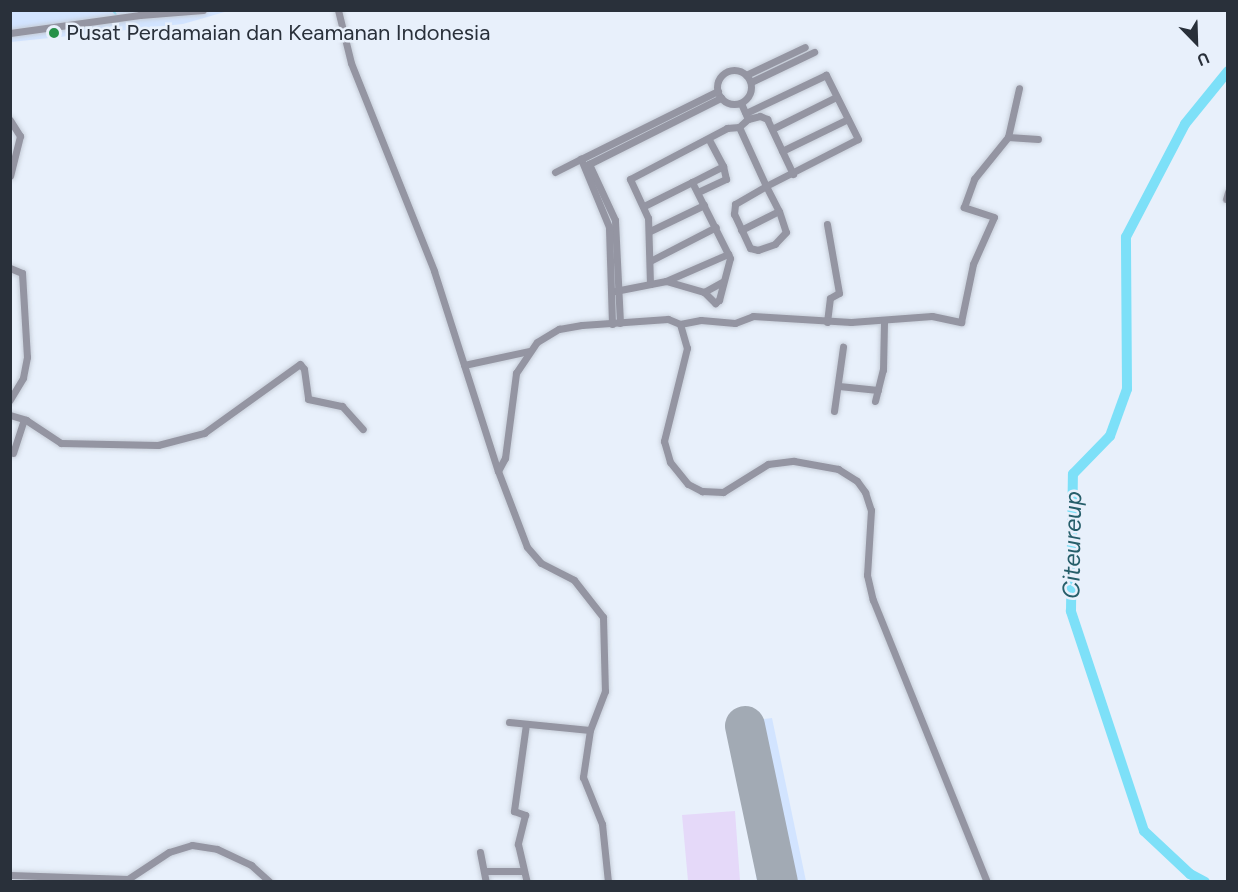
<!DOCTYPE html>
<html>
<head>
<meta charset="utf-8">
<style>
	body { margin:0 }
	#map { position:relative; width:1238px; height:892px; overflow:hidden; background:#e8f0fb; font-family:Figtree,sans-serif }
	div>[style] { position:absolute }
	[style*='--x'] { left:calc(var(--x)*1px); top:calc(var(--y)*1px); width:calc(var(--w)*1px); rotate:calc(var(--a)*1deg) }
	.built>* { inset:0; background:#d2e4ff }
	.green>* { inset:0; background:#e5d9f9 }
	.stream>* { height:1.5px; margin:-0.75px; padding:0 0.75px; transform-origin:0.75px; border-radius:0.75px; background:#7de0f8 }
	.river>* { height:10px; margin:-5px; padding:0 5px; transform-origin:5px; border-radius:5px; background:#7de0f8 }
	.runway>* { height:40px; margin:-20px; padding:0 20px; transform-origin:20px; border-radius:20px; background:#a2aab4 }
	.roads { filter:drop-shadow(0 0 2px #c6cdd8) drop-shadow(0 0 2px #c6cdd8) }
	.minor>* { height:7px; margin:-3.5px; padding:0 3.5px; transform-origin:3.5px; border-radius:3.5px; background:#9495a2 }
	.minor>.ring { margin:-3.5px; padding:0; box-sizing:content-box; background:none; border:7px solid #9495a2; border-radius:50% }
	.dots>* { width:16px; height:16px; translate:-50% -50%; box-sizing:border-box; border:3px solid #e8f0fb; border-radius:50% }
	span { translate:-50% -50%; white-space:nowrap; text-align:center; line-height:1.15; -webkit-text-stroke:5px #e8f0fb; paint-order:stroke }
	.poi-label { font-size:22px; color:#29303a }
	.left { translate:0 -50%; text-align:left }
	.water-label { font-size:24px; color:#265e6a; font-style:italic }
	.frame { position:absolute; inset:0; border:12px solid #29303a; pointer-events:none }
	.north { position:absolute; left:1166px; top:12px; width:60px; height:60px; -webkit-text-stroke:4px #e8f0fb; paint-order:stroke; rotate:157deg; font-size:16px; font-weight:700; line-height:24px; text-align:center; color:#29303a }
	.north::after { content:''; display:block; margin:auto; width:21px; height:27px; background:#29303a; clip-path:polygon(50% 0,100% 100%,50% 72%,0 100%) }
</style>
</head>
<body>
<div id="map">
	<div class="built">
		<i style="clip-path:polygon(11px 11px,228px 11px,183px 24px,11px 42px)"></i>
		<i style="clip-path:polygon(772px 718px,806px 881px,757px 881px,732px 723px)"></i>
	</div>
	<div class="green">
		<i style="clip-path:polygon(735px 811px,740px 881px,688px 881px,682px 815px)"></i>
	</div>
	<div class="stream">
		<i style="--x:113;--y:10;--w:5;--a:53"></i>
	</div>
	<div class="river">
		<i style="--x:1205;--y:882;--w:17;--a:-152"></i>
		<i style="--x:1190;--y:874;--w:63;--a:-136.9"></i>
		<i style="--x:1144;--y:831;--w:232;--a:-108.4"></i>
		<i style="--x:1071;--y:611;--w:137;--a:-89.2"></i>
		<i style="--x:1073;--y:474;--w:53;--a:-45.8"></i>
		<i style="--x:1110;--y:436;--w:50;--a:-70.1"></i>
		<i style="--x:1127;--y:389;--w:152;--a:-90.4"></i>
		<i style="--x:1126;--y:237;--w:127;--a:-62.4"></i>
		<i style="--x:1185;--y:124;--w:68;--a:-50.9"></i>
	</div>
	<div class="runway">
		<i style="--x:745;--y:726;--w:159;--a:78.1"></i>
	</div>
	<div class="roads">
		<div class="minor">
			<i style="--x:338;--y:10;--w:55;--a:76.2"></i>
			<i style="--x:351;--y:63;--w:224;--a:68.2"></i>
			<i style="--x:434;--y:271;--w:210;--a:72.3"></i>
			<i style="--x:498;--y:471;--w:81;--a:69.1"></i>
			<i style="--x:527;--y:547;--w:21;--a:49"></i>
			<i style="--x:541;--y:563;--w:37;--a:27"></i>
			<i style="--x:574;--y:580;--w:47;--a:51.9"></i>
			<i style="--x:603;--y:617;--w:74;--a:88.5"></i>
			<i style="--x:605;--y:691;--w:42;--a:111"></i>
			<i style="--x:590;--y:730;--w:48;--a:98.5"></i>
			<i style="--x:583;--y:777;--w:51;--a:68"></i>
			<i style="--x:602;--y:824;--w:58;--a:84.1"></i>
			<i style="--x:10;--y:33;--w:131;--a:-7.9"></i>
			<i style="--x:140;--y:15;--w:63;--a:-4.5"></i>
			<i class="ring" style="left:717px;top:70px;width:27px;height:27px"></i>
			<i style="--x:746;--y:75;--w:65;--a:-25.4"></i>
			<i style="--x:751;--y:82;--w:70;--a:-25.5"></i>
			<i style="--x:748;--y:119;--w:12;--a:-14"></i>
			<i style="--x:760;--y:116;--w:8;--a:23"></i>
			<i style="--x:767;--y:119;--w:61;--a:64.7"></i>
			<i style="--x:10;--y:120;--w:19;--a:58"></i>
			<i style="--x:20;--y:136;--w:41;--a:104"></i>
			<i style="--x:739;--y:127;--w:65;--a:65.4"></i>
			<i style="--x:766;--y:186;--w:28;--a:63"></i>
			<i style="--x:779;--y:211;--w:22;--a:72"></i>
			<i style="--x:786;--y:232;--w:16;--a:133"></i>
			<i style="--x:775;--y:244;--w:18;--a:161"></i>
			<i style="--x:758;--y:250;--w:8;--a:-166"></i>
			<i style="--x:750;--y:248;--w:38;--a:-115"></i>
			<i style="--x:734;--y:214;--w:10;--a:-84"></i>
			<i style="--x:735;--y:204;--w:36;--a:-30"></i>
			<i style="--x:766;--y:186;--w:103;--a:-27.1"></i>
			<i style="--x:858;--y:139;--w:72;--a:-116.6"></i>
			<i style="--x:826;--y:75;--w:89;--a:154.6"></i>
			<i style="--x:772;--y:129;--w:72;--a:-26.6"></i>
			<i style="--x:1008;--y:137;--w:30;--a:4"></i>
			<i style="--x:782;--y:151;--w:73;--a:-25.9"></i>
			<i style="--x:555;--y:172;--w:29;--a:-27"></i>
			<i style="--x:698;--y:192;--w:31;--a:-25"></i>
			<i style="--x:726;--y:179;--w:13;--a:-103"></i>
			<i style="--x:1226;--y:199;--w:7;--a:-74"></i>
			<i style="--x:644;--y:206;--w:54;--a:-26.6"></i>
			<i style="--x:741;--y:230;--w:42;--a:-26.6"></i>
			<i style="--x:650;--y:231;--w:60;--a:-25.7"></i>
			<i style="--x:650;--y:261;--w:74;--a:-27.3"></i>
			<i style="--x:10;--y:268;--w:13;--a:23"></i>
			<i style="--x:22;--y:273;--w:84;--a:86.6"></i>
			<i style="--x:27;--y:357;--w:21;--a:101"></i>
			<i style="--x:23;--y:378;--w:26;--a:121"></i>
			<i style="--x:666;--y:281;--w:68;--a:-23.5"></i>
			<i style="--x:650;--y:284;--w:66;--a:-91.7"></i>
			<i style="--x:648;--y:218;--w:43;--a:-114.8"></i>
			<i style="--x:630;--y:179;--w:110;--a:-27.7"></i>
			<i style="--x:727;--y:128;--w:12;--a:-5"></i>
			<i style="--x:739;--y:127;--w:12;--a:-42"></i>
			<i style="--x:748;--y:119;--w:17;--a:-114"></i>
			<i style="--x:615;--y:291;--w:52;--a:-11.1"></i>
			<i style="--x:666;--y:281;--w:40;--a:16"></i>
			<i style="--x:704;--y:292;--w:16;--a:45"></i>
			<i style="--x:715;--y:303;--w:5;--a:-37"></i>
			<i style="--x:719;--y:300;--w:43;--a:-75.3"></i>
			<i style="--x:730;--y:258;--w:85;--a:-116.6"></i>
			<i style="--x:692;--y:182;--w:35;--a:-27"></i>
			<i style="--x:723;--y:166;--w:30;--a:-118"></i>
			<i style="--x:704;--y:292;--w:21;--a:-29"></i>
			<i style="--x:827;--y:322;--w:24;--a:-83"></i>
			<i style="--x:830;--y:298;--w:10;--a:-29"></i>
			<i style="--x:839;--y:293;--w:70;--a:-99.9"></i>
			<i style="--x:620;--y:323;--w:103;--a:-92.8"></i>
			<i style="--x:615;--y:220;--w:62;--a:-114.9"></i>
			<i style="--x:589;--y:164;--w:148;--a:-26.6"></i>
			<i style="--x:612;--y:324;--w:97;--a:-91.8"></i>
			<i style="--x:609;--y:227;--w:74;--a:-112.4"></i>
			<i style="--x:581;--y:159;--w:153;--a:-26.4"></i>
			<i style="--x:680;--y:324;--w:21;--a:-11"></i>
			<i style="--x:701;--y:320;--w:34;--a:5"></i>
			<i style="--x:735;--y:323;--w:19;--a:-21"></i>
			<i style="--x:753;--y:316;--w:98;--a:3.5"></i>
			<i style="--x:851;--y:322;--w:81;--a:-4.2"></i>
			<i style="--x:932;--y:316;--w:30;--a:12"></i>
			<i style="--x:961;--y:322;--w:59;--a:-78.3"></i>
			<i style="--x:973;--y:264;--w:51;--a:-65.9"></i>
			<i style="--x:994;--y:217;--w:32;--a:-162"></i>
			<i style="--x:964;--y:207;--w:30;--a:-70"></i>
			<i style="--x:974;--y:179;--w:54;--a:-51"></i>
			<i style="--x:1008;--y:137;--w:50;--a:-77.3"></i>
			<i style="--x:464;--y:365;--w:66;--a:-12.2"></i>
			<i style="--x:839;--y:386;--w:39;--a:6"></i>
			<i style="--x:875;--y:401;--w:32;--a:-76"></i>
			<i style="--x:883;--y:370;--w:48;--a:-88.8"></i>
			<i style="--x:834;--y:411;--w:65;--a:-82"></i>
			<i style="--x:10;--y:415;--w:17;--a:17"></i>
			<i style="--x:26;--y:420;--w:42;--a:33.3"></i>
			<i style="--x:61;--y:443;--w:97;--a:1.2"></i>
			<i style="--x:158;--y:445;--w:48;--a:-14.6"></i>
			<i style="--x:204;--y:433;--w:118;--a:-35.7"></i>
			<i style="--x:300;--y:364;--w:6;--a:51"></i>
			<i style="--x:304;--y:369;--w:30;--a:82"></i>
			<i style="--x:308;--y:399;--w:35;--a:12"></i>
			<i style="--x:342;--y:406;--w:31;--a:48"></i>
			<i style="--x:13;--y:453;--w:35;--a:-72"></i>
			<i style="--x:498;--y:471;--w:15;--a:-62"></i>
			<i style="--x:505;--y:458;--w:86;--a:-82.6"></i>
			<i style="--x:516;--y:373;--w:37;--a:-56"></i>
			<i style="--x:537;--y:342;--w:26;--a:-31"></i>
			<i style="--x:559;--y:329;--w:23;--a:-10"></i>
			<i style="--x:582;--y:325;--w:86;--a:-4"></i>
			<i style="--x:668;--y:319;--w:13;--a:23"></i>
			<i style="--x:680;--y:324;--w:25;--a:74"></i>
			<i style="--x:687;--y:348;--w:96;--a:103.9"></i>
			<i style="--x:664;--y:441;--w:22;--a:74"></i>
			<i style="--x:670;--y:462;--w:28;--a:51"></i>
			<i style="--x:688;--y:484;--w:16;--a:27"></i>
			<i style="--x:702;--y:491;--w:21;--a:3"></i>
			<i style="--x:723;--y:492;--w:53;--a:-31.9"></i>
			<i style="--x:768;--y:464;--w:26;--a:-7"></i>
			<i style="--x:794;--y:461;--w:45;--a:10.3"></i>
			<i style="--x:838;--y:469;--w:22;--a:32"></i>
			<i style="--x:857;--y:481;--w:14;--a:54"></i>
			<i style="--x:865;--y:492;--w:19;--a:72"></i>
			<i style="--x:871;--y:510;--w:65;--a:93.5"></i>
			<i style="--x:867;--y:575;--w:26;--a:77"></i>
			<i style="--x:873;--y:600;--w:304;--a:68"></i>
			<i style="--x:509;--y:722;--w:81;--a:5.6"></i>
			<i style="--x:526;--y:724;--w:88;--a:97.9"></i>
			<i style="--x:514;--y:811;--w:12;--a:20"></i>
			<i style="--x:525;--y:815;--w:30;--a:104"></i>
			<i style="--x:518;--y:844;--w:39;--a:77"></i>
			<i style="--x:480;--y:852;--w:31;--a:79"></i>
			<i style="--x:484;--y:871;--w:39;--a:0"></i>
			<i style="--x:10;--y:875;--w:118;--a:1.9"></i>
			<i style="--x:128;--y:879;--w:49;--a:-33.4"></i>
			<i style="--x:169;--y:852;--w:24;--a:-17"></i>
			<i style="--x:192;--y:845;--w:25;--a:9"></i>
			<i style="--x:217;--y:849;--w:38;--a:25"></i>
			<i style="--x:251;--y:865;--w:25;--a:42"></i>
		</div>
	</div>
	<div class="dots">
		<i style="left:54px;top:33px;background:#269148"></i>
	</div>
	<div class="poi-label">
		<span class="left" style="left:66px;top:33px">Pusat Perdamaian dan Keamanan Indonesia</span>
	</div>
	<div class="water-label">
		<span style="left:1072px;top:545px;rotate:-89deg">Citeureup</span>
	</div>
	<div class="frame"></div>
	<div class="north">U</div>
</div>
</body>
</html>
